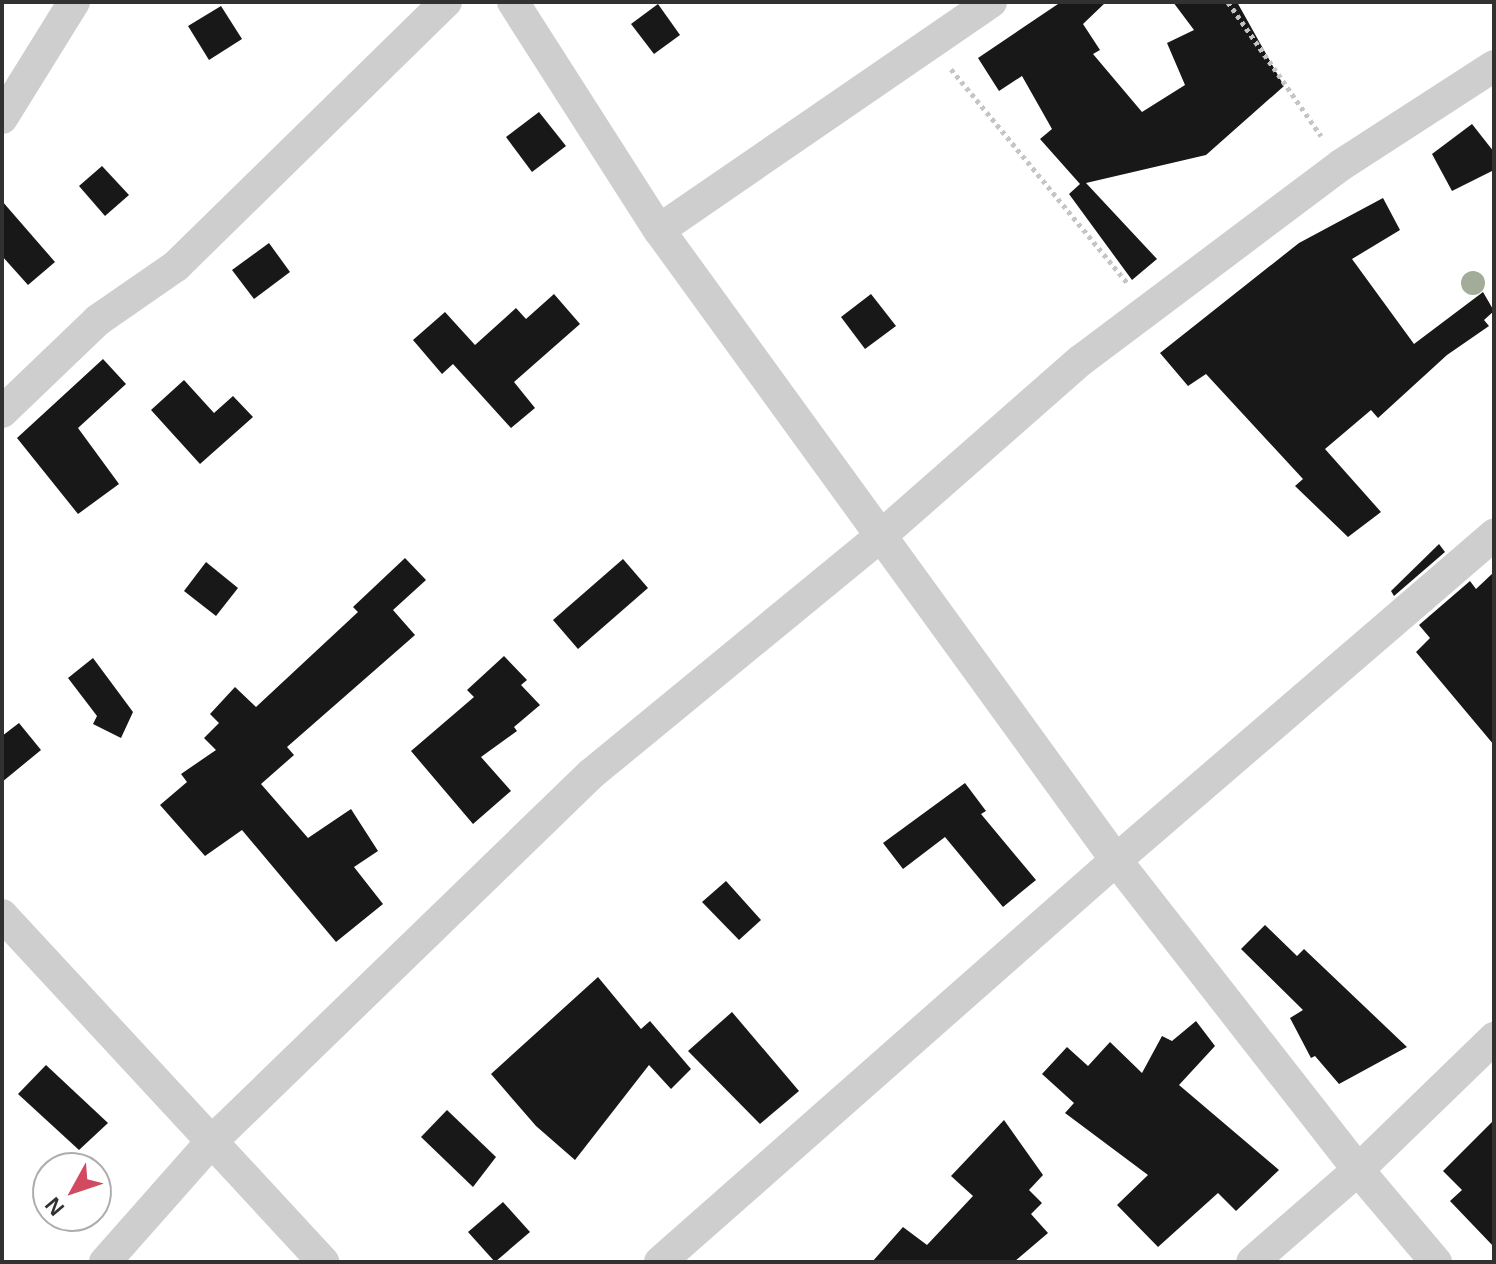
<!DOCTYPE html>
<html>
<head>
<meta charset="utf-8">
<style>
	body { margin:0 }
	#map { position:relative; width:1496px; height:1264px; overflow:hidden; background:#fff; font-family:Arial,sans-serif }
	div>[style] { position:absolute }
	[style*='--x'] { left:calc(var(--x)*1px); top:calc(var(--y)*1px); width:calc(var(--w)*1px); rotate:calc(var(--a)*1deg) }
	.building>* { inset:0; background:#181818 }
	.path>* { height:5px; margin-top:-2.5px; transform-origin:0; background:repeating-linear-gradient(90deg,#c5c5c5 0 4px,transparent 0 8px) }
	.street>* { height:32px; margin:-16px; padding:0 16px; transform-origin:16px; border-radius:16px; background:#cecece }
	.trees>* { width:24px; height:24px; margin:-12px; border-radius:50%; background:#a3ac98 }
	span { translate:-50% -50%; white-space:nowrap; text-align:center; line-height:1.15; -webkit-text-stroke:8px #fff; paint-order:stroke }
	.frame { position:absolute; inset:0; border:4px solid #313131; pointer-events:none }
	.north { position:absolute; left:32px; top:1152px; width:80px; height:80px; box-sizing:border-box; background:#fff; border:2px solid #adadad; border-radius:50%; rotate:230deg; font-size:22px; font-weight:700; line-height:32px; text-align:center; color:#313131 }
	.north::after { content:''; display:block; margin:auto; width:28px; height:36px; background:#d14a5f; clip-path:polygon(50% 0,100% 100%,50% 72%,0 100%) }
</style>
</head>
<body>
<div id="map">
	<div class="building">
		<i style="clip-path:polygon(1061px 2px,1106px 2px,1083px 24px,1100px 50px,1093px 54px,1142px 112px,1185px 85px,1167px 43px,1194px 30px,1173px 2px,1237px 2px,1284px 86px,1206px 155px,1086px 183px,1157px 259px,1132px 280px,1069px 194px,1080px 184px,1040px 139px,1052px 129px,1022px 76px,999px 91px,978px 58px)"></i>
		<i style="clip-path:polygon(658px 4px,680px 35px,654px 54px,631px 24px)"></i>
		<i style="clip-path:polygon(221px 6px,242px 39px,209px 60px,188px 26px)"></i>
		<i style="clip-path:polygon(539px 112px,566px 146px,532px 172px,506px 137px)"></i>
		<i style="clip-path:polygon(1472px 124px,1494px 152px,1494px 170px,1452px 191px,1432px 154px)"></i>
		<i style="clip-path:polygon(102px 166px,129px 195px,105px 216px,79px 186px)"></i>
		<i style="clip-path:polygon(1383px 198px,1400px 230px,1352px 259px,1414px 344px,1483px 292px,1494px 311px,1484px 320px,1489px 326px,1447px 355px,1378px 418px,1371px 410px,1325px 449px,1381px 512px,1348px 537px,1295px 486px,1303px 479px,1206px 374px,1188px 386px,1160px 353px,1299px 243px)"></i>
		<i style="clip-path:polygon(2px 201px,55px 262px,28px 285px,2px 256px)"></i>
		<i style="clip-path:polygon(269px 243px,290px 272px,254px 299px,232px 270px)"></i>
		<i style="clip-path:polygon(554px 294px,580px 324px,514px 382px,535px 408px,511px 428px,453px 364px,442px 374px,413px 340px,445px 312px,475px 345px,516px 308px,526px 319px)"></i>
		<i style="clip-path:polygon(871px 294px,896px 326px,865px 349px,841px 317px)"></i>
		<i style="clip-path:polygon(103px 359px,126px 384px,78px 428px,119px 484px,78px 514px,17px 438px)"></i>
		<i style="clip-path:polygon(184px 380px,214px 413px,233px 396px,253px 417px,200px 464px,151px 410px)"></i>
		<i style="clip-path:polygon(1439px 544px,1445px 552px,1394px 596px,1391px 591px)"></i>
		<i style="clip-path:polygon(405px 558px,426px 580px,393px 610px,415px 635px,287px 747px,294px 755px,261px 784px,308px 838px,351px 809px,378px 851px,354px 867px,383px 904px,336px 942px,242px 830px,205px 856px,160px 805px,187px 782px,181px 774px,216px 750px,204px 738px,219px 723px,210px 714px,235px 687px,256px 707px,358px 612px,353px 607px)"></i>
		<i style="clip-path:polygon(623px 559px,648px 588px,578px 649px,553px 620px)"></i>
		<i style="clip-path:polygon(206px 562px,238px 588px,216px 616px,184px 591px)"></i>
		<i style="clip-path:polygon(1494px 572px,1494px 745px,1416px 652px,1430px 638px,1419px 625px,1470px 581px,1476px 589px)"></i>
		<i style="clip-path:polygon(504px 656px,527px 680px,521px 685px,540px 705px,514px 727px,517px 731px,481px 757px,511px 791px,473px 824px,411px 751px,474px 697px,467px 690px)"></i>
		<i style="clip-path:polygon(93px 658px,133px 712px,121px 738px,93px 724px,97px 716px,68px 678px)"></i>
		<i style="clip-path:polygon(19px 723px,41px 750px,2px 782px,2px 736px)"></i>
		<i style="clip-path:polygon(965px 783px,986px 811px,981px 814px,1036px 880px,1003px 907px,945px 837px,903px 869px,883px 843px)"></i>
		<i style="clip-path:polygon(726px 881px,761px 920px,739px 940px,702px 902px)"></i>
		<i style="clip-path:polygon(1265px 925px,1297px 956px,1304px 949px,1407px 1047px,1339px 1084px,1315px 1056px,1311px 1058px,1290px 1018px,1303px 1010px,1241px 949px)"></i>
		<i style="clip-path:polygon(598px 977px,641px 1029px,650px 1021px,691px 1069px,671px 1089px,649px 1065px,575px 1160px,536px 1126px,491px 1074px)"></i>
		<i style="clip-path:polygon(732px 1012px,799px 1091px,760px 1124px,688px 1051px)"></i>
		<i style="clip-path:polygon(1196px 1021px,1215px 1046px,1179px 1085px,1279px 1170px,1236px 1211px,1218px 1193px,1158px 1247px,1117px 1205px,1148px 1175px,1065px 1113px,1074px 1103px,1042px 1074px,1067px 1047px,1088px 1066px,1110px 1042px,1142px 1073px,1162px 1036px,1172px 1041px)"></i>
		<i style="clip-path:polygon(46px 1065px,108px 1123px,79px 1150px,18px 1094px)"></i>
		<i style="clip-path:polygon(447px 1110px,496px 1157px,473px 1187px,421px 1137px)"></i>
		<i style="clip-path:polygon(1004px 1120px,1043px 1175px,1029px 1190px,1042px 1203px,1031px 1214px,1048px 1233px,1014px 1262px,872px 1262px,903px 1227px,927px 1245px,973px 1196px,951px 1176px)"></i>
		<i style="clip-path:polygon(1494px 1120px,1494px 1247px,1450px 1201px,1462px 1190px,1443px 1171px)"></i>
		<i style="clip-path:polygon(503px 1202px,530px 1232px,495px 1262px,468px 1232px)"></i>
	</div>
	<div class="path">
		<i style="--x:1228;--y:2;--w:163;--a:55.2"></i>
		<i style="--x:951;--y:69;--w:278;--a:50.5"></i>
	</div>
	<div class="street">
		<i style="--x:513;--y:2;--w:271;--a:57.4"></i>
		<i style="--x:659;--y:230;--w:778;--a:54.04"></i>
		<i style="--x:1116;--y:860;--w:499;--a:-40.7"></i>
		<i style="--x:2;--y:118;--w:137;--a:-58.2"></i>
		<i style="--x:659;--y:230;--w:403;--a:-34.5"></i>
		<i style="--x:2;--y:412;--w:133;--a:-43.8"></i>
		<i style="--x:98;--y:320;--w:95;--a:-34.7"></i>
		<i style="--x:176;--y:266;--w:378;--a:-44.4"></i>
		<i style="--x:2;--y:915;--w:473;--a:47.2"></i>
		<i style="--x:105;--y:1262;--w:160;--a:-48.5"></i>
		<i style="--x:211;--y:1142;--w:529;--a:-44.08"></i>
		<i style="--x:591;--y:774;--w:378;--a:-39.4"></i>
		<i style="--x:883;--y:534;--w:262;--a:-41.3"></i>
		<i style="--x:1080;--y:361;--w:326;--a:-36.9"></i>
		<i style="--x:1341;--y:165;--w:182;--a:-32.9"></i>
		<i style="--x:660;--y:1262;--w:608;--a:-41.4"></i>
		<i style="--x:1116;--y:860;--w:393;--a:52"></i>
		<i style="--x:1358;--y:1170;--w:140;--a:139"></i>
		<i style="--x:1436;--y:1262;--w:121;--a:-130.3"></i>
		<i style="--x:1358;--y:1170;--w:190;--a:-44.1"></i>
	</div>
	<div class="trees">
		<i style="left:1473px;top:283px"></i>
	</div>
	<div class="frame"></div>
	<div class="north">N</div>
</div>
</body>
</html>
